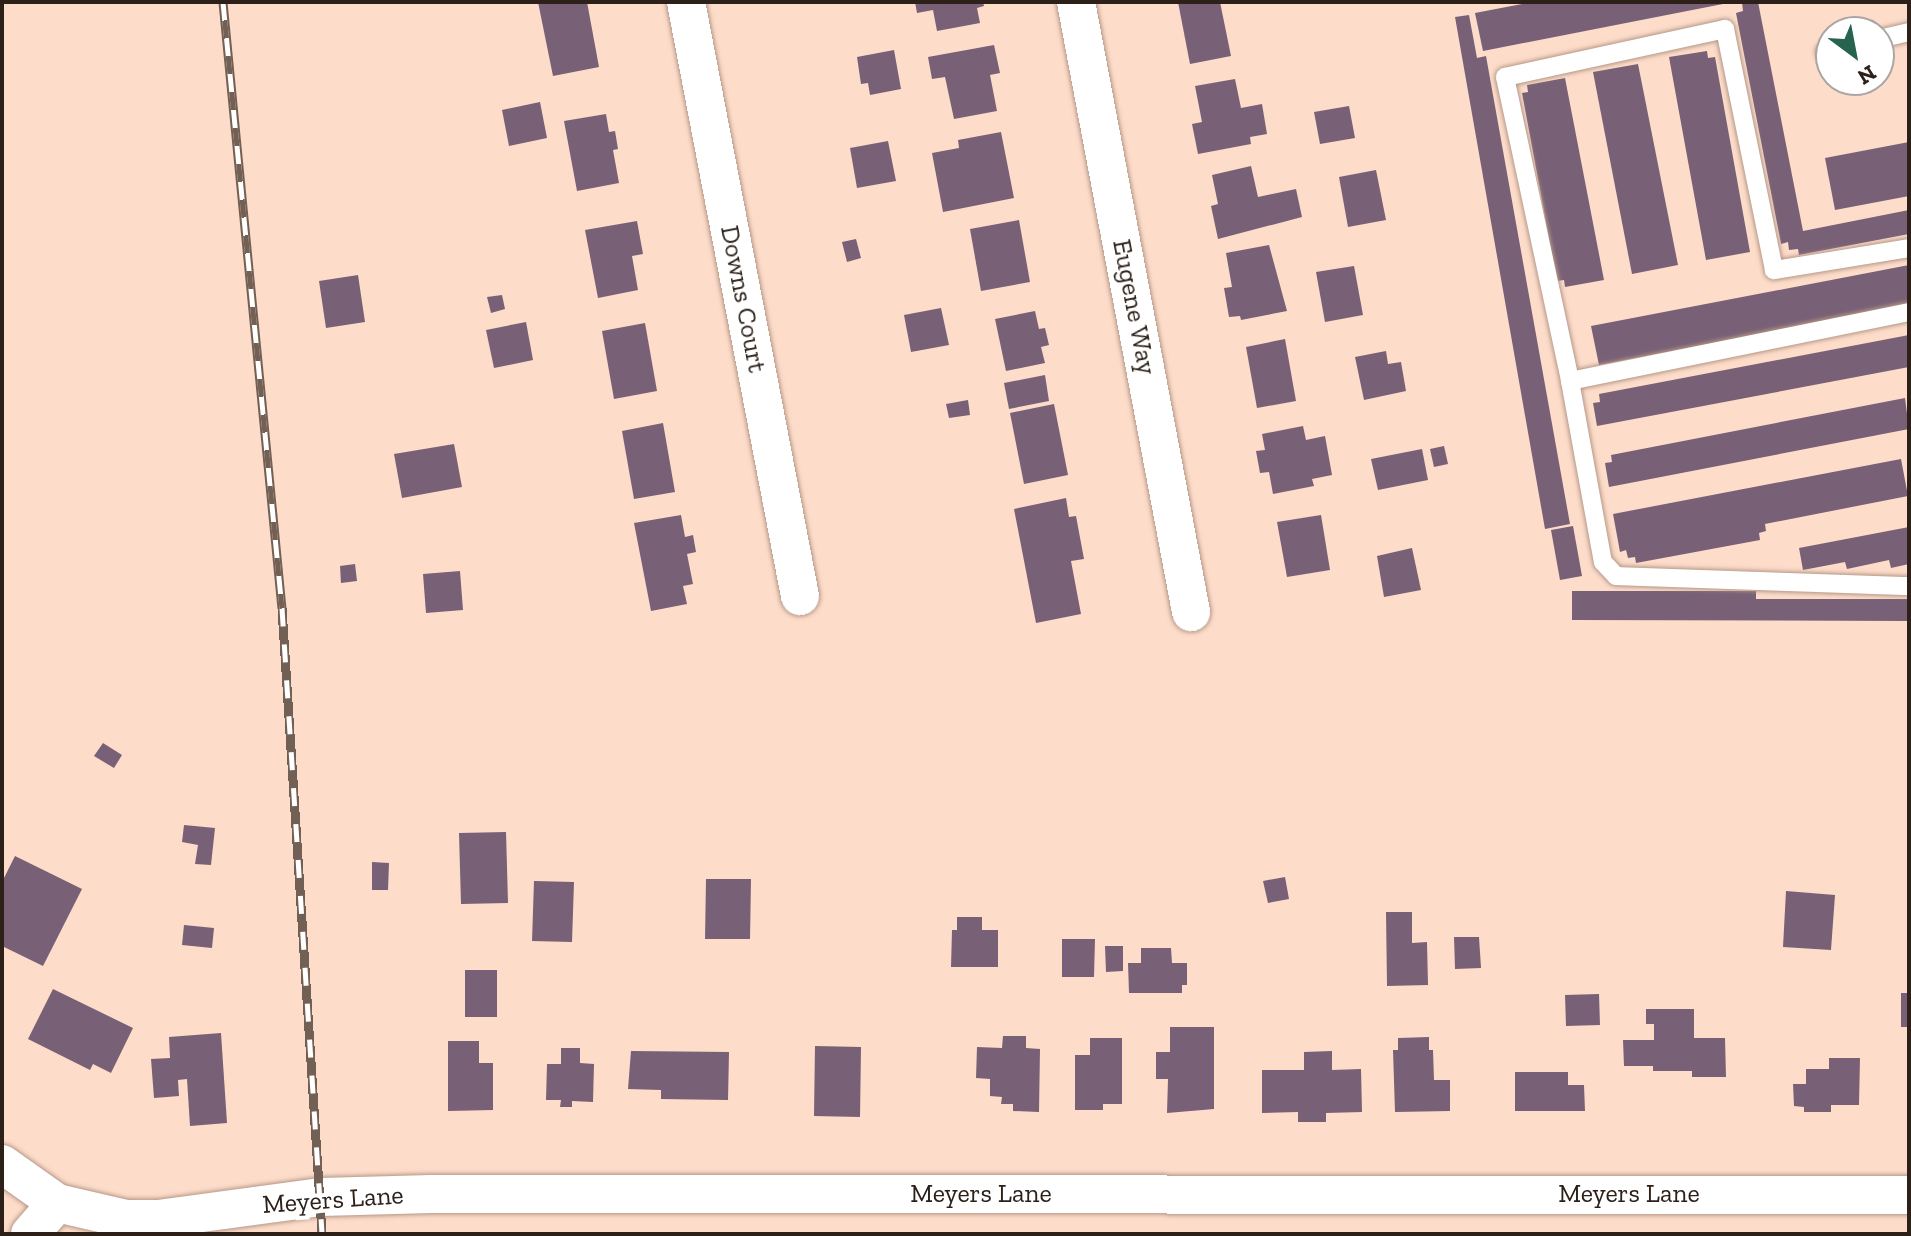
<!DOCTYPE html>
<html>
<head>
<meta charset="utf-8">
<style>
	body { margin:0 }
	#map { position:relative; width:1911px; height:1236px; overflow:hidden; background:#fddcca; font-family:"Zilla Slab",serif }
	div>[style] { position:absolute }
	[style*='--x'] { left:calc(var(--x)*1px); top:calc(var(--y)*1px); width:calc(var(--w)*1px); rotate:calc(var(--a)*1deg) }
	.building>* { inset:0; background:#786076 }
	.roads { filter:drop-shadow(0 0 2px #b69887) drop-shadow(0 0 2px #b69887) }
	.service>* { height:18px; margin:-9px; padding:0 9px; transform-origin:9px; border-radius:9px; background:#fff }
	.minor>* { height:38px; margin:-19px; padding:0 19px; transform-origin:19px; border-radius:19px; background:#fff }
	.rail>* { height:9px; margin-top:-4.5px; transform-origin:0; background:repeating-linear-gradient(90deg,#fff 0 18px,#736055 0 36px); box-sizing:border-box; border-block:2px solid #736055 }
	span { translate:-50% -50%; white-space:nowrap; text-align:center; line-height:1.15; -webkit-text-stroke:8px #fff; paint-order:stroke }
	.street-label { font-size:26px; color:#2c2019 }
	.frame { position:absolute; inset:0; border:4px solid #2c2019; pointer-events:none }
	.north { position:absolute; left:1815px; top:16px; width:80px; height:80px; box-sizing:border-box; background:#fff; border:2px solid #aba6a3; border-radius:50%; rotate:148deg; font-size:22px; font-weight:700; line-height:32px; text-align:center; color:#2c2019 }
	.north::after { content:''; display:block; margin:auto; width:28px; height:36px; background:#266450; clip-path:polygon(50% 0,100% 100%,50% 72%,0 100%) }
</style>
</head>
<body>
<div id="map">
	<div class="building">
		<i style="clip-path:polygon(538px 2px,587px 2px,599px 67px,553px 76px)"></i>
		<i style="clip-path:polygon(915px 2px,983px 2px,984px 6px,977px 8px,980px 23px,937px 31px,933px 10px,917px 13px)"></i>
		<i style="clip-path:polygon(1178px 2px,1220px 2px,1231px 56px,1190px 64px)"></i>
		<i style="clip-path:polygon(1532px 2px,1728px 2px,1728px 3px,1483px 51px,1475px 13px)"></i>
		<i style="clip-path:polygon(1742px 2px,1758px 2px,1803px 231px,1909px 210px,1909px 234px,1799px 255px,1798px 249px,1789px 250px,1788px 242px,1781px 244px,1736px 13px,1743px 11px)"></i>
		<i style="clip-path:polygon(1469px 15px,1477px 58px,1486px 56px,1570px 524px,1545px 529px,1455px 17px)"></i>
		<i style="clip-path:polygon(994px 45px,1000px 73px,990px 75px,997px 111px,954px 119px,945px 77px,932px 79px,928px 57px)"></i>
		<i style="clip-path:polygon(894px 50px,901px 89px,870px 95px,868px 83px,861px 84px,857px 57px)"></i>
		<i style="clip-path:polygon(1707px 51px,1708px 58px,1715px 57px,1750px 252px,1706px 260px,1669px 57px)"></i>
		<i style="clip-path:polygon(1638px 64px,1678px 265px,1632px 274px,1593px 72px)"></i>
		<i style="clip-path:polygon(1565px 78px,1604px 280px,1565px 287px,1564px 280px,1557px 281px,1522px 93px,1528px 92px,1527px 85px)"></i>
		<i style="clip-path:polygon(1235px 79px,1241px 108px,1262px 104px,1267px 134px,1250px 137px,1251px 144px,1198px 154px,1192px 124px,1202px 122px,1195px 86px)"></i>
		<i style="clip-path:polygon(540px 102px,547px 138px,509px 146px,502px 110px)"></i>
		<i style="clip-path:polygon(1349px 106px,1355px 138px,1320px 144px,1314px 112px)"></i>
		<i style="clip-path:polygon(606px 114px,609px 132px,615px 131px,618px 149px,613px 150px,619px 183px,577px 191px,564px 121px)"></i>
		<i style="clip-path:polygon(1001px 132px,1014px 198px,943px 212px,932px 153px,959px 148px,958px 140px)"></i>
		<i style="clip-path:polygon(888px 141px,896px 181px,857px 188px,850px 148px)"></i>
		<i style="clip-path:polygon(1909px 142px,1909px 196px,1835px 210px,1825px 158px)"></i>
		<i style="clip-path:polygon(1251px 166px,1258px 197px,1296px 189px,1302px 217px,1218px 239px,1211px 206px,1218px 204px,1212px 175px)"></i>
		<i style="clip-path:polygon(1376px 170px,1386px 220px,1348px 227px,1339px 177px)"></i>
		<i style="clip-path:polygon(1019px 220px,1030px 282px,981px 291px,970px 229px)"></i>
		<i style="clip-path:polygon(637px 221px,643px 254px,632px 256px,638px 290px,598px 298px,585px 230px)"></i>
		<i style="clip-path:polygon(856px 239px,861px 258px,847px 262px,842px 242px)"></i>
		<i style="clip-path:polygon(1269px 245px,1287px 311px,1241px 320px,1240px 316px,1229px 317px,1224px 288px,1232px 287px,1226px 253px)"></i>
		<i style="clip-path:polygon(1909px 265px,1909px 305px,1599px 365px,1591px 326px)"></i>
		<i style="clip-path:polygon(1354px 266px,1363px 315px,1325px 322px,1316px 272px)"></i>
		<i style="clip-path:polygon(358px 275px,365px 322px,326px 328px,319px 281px)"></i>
		<i style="clip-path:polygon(502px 295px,505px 309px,491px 313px,487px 297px)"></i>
		<i style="clip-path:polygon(941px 308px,949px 345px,911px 352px,904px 315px)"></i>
		<i style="clip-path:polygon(1035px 311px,1039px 329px,1045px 328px,1049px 345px,1041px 347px,1045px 363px,1006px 371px,995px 319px)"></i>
		<i style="clip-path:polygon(526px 322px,533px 360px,494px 368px,486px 330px)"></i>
		<i style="clip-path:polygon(645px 323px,657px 391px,614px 399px,602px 331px)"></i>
		<i style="clip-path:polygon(1909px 335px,1909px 367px,1597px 426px,1593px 403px,1600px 402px,1599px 394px)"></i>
		<i style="clip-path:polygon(1285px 339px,1296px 401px,1257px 408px,1246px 347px)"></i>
		<i style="clip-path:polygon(1386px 351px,1388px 364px,1401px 362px,1406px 391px,1364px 400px,1355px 357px)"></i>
		<i style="clip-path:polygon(1045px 375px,1049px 401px,1009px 409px,1004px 383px)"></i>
		<i style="clip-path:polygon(1905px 398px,1909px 429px,1609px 487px,1605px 463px,1612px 462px,1611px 455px)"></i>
		<i style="clip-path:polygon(968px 400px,970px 415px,949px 418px,946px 404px)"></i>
		<i style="clip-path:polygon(1054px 404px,1068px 475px,1024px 484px,1010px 413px)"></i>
		<i style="clip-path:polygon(663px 423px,675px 492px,634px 499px,622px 431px)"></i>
		<i style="clip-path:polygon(1303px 426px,1306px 440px,1325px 436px,1332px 475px,1312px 479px,1314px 486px,1273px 494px,1269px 472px,1260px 473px,1256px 451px,1265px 450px,1262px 434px)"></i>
		<i style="clip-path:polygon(454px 444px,462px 487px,402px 498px,394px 454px)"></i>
		<i style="clip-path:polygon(1444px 446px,1448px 464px,1434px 467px,1430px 449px)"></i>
		<i style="clip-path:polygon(1422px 449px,1428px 480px,1378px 490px,1371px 459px)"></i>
		<i style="clip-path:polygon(1901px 459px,1908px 496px,1765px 524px,1766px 531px,1759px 533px,1760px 540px,1636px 563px,1635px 557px,1628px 558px,1626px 550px,1620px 552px,1613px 514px)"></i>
		<i style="clip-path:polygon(1066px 498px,1069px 517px,1076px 516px,1084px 559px,1071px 561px,1081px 614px,1036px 623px,1014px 509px)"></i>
		<i style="clip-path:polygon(681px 515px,685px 537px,693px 535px,696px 552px,687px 554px,693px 584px,683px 586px,687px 604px,651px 611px,634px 523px)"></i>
		<i style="clip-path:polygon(1321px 515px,1330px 570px,1287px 577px,1277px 522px)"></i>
		<i style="clip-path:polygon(1573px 526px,1582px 576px,1560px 580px,1551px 530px)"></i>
		<i style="clip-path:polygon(1909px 527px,1909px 564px,1891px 568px,1889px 560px,1847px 569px,1845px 562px,1803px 570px,1799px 548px)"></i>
		<i style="clip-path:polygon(1412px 548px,1421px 590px,1384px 597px,1377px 556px)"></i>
		<i style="clip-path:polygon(355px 564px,357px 581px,341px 583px,340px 566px)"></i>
		<i style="clip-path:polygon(460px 571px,463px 610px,426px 613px,423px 574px)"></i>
		<i style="clip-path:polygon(1572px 591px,1756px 591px,1756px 599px,1909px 599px,1909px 621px,1572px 620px)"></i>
		<i style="clip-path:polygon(103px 743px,122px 755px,114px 768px,94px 756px)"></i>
		<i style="clip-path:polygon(184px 825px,215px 828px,211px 865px,195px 864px,198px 845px,182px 842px)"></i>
		<i style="clip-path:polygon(506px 832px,508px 903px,461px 904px,459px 833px)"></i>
		<i style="clip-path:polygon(15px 856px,82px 889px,43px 966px,2px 946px,2px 882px)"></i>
		<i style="clip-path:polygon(372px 862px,389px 863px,388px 890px,372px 890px)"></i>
		<i style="clip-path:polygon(1285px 877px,1289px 899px,1268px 903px,1263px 881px)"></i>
		<i style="clip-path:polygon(706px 879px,751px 879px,750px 939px,705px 939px)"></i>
		<i style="clip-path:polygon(534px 881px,574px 882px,572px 942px,532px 941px)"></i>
		<i style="clip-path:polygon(1786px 891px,1835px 895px,1831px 950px,1783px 947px)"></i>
		<i style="clip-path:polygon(1386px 912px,1412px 912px,1412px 943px,1427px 942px,1428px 985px,1387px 986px)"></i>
		<i style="clip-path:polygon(957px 917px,982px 917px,982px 930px,998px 930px,998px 967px,951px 967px,952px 930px,957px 930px)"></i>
		<i style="clip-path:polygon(184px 925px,214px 928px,212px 948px,182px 945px)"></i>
		<i style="clip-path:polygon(1454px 937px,1479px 937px,1481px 968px,1455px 969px)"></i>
		<i style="clip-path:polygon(1062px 939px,1095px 939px,1094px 977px,1062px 977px)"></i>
		<i style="clip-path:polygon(1105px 946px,1123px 946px,1123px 971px,1106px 972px)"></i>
		<i style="clip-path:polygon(1141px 948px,1171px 948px,1172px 963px,1187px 963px,1187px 985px,1182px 985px,1182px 993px,1129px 993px,1128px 963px,1141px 963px)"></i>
		<i style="clip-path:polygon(465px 970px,497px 970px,497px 1017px,465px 1017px)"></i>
		<i style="clip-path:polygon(53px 989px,133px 1028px,111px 1073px,93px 1064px,90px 1070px,28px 1039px)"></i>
		<i style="clip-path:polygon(1901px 993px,1909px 993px,1909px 1027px,1901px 1027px)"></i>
		<i style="clip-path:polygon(1599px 994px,1600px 1025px,1566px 1026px,1565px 995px)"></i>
		<i style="clip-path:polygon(1646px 1009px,1694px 1009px,1694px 1038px,1725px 1038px,1726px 1077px,1692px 1077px,1692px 1071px,1653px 1071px,1653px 1066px,1624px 1066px,1623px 1040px,1654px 1040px,1654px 1024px,1646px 1024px)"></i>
		<i style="clip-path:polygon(1170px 1027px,1214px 1027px,1214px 1109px,1167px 1113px,1168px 1079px,1156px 1079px,1156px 1052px,1170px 1052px)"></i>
		<i style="clip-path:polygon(221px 1033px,227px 1123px,190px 1126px,187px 1079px,178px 1080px,179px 1096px,154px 1098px,151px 1059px,170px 1058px,169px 1037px)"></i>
		<i style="clip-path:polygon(1003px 1036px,1026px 1036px,1026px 1048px,1040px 1049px,1039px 1112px,1013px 1111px,1013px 1104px,1001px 1104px,1002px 1097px,990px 1096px,990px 1079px,976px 1078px,977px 1047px,1002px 1048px)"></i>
		<i style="clip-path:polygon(1429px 1037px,1429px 1050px,1433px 1050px,1434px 1080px,1450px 1080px,1450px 1111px,1395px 1112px,1393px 1050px,1398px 1050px,1398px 1038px)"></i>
		<i style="clip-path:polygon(1090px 1038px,1122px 1038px,1122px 1104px,1103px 1104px,1103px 1110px,1075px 1110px,1075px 1055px,1090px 1055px)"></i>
		<i style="clip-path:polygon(448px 1041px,479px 1041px,479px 1063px,493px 1063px,493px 1110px,448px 1111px)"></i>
		<i style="clip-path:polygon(815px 1046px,861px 1047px,860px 1117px,814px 1116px)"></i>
		<i style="clip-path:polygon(561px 1048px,580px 1048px,580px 1063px,594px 1064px,593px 1102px,572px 1101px,572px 1107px,560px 1107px,561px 1100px,546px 1100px,547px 1064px,561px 1064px)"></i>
		<i style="clip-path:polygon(631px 1051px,729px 1052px,728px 1100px,661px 1099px,661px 1090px,628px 1089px)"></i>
		<i style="clip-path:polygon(1332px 1051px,1332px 1070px,1361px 1069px,1362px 1112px,1326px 1113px,1326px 1122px,1298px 1122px,1298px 1112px,1262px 1113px,1262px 1070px,1304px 1070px,1304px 1052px)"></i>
		<i style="clip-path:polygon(1829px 1058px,1860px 1058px,1859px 1105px,1831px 1105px,1831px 1112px,1804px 1112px,1804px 1107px,1794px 1106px,1793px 1084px,1806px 1084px,1806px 1069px,1829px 1069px)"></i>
		<i style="clip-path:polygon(1515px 1072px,1568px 1072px,1568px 1085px,1584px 1085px,1585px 1111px,1515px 1111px)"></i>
	</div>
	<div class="roads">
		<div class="service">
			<i style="--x:1879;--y:39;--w:31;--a:-13"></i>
			<i style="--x:1825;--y:52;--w:6;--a:-18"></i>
			<i style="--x:1909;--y:248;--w:137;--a:170.7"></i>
			<i style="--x:1774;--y:270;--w:246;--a:-101.5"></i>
			<i style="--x:1725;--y:29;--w:225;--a:167.7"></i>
			<i style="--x:1505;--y:77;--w:311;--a:77.9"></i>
			<i style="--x:1570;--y:381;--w:184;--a:79.7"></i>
			<i style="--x:1603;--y:562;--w:19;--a:47"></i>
			<i style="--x:1616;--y:576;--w:293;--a:2"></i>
			<i style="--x:1570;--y:381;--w:346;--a:-11.5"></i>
		</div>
		<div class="minor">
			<i style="--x:686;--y:2;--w:605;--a:79.14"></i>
			<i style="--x:1076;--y:2;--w:621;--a:79.32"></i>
			<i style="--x:2;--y:1164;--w:67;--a:35.3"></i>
			<i style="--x:57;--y:1203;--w:71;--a:13.1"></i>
			<i style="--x:126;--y:1219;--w:32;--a:0"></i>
			<i style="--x:158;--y:1219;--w:164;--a:-7.7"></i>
			<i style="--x:321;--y:1197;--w:110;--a:-1.6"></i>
			<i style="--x:431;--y:1194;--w:1478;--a:0.04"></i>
			<i style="--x:30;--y:1234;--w:41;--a:-48.9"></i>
		</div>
	</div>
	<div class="rail">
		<i style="--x:223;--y:2;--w:609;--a:84.44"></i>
		<i style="--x:282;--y:608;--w:627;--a:86.34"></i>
	</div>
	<div class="street-label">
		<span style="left:743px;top:299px;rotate:79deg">Downs Court</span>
		<span style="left:1134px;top:307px;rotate:79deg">Eugene Way</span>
		<span style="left:981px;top:1194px">Meyers Lane</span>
		<span style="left:1629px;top:1194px">Meyers Lane</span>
		<span style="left:333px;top:1200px;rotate:-4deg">Meyers Lane</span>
	</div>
	<div class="frame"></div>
	<div class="north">N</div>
</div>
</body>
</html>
